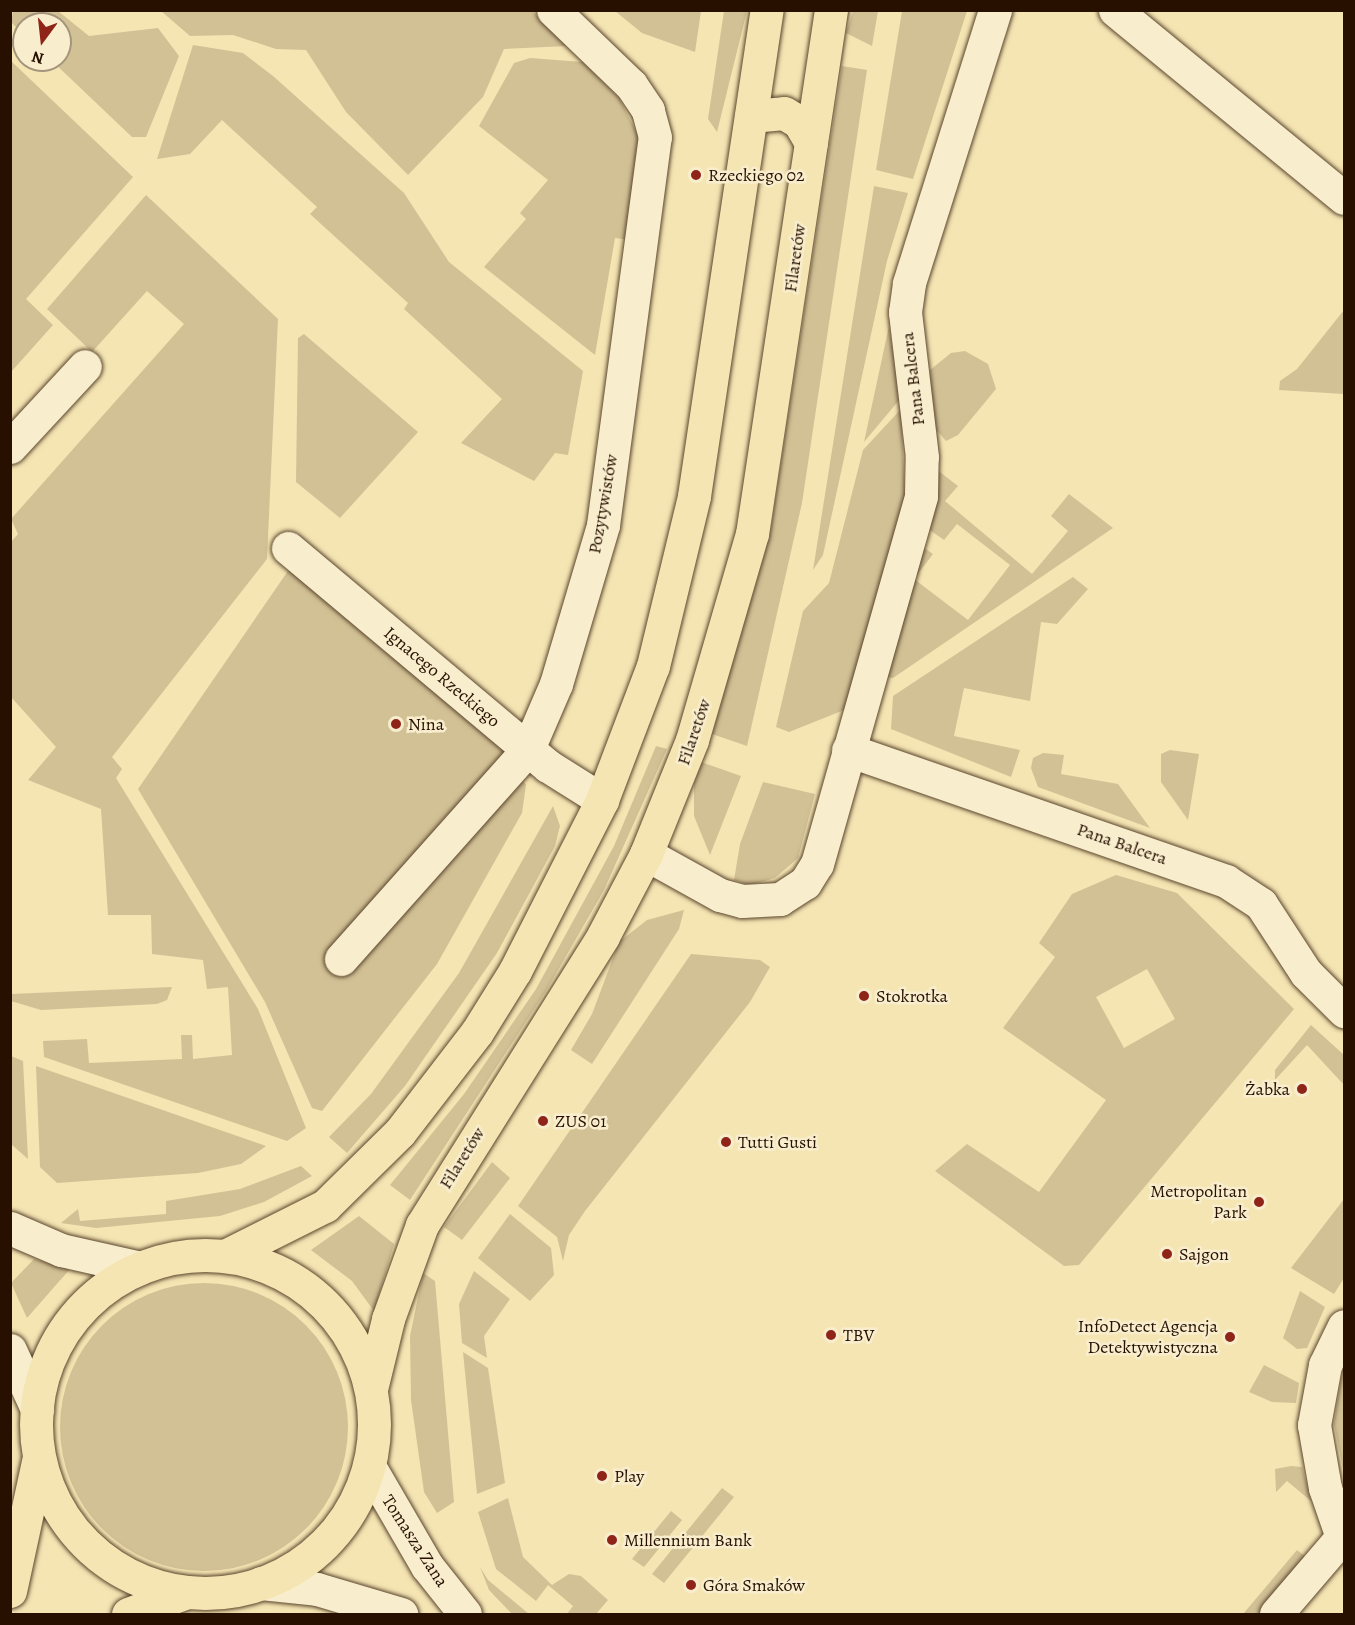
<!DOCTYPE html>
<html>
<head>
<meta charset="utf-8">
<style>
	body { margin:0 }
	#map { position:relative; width:1355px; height:1625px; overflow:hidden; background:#f5e5b3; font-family:Alegreya,serif }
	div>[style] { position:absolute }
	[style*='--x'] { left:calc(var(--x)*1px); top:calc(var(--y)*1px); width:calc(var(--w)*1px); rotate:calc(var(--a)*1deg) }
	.green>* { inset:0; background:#d2c195 }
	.round { border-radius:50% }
	.roads { filter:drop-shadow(0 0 2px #5a452d) drop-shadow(0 0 2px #5a452d) }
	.minor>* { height:33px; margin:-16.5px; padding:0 16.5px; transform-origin:16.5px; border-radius:16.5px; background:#f8eece }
	.major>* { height:33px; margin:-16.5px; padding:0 16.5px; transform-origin:16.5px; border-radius:16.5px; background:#f5e5b3 }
	.major>.ring { margin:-16.5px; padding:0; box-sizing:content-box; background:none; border:33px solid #f5e5b3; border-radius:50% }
	.dots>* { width:16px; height:16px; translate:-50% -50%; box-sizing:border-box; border:3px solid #f8eece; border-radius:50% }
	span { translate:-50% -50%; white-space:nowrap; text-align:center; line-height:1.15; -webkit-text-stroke:5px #f8eece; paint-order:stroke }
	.poi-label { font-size:18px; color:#271000 }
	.left { translate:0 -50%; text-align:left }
	.right { translate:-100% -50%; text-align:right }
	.street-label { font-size:18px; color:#271000 }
	.frame { position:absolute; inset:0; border:12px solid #271000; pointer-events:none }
	.north { position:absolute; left:12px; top:12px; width:60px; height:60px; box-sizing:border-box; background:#f8eece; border:2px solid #a4957c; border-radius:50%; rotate:195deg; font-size:16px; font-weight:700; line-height:24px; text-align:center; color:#271000 }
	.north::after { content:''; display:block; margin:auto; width:21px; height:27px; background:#8f2418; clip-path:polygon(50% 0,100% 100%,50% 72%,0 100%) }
</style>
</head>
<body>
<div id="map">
	<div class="green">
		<i style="clip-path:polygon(13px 11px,58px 11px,89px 36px,158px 28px,179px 56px,146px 137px,132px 137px,51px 60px,60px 60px,60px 24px,24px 24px,24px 35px,11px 22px)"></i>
		<i style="clip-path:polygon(161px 11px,532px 11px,567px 46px,504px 49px,483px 97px,408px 175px,346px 112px,306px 50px,276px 49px,233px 35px,190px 36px)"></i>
		<i style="clip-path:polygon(615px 11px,701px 11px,695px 52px,642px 33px)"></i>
		<i style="clip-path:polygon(724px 11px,747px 11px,717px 132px,708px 119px)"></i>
		<i style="clip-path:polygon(853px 11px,878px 11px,872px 46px,846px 33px)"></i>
		<i style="clip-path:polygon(902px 11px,967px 11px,913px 179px,876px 170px)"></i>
		<i style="clip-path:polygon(193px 45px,243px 53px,273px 76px,404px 193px,449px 262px,583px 371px,568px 455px,555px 453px,534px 481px,461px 443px,502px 399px,404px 309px,408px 303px,310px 214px,317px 207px,222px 120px,190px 154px,157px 159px)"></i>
		<i style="clip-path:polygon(530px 58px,583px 62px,619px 98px,644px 147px,638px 241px,615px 238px,595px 355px,484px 267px,526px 219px,520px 213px,548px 180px,479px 126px,514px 63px)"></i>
		<i style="clip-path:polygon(11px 61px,133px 177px,26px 299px,53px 325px,11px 372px)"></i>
		<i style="clip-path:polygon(842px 66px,867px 70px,802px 503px,747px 746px,712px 734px,770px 535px)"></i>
		<i style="clip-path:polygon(874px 186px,908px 193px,887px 261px,823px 555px,813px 570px)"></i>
		<i style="clip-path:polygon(146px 195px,278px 319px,267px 559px,112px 757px,122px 769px,116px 778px,258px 1009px,306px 1128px,287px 1141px,44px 1057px,43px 1041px,87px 1039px,89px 1063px,182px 1059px,181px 1035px,192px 1035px,193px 1059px,232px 1055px,228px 987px,207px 989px,203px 960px,152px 954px,151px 915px,108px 915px,101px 809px,28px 780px,56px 747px,11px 697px,10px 543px,18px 534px,11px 519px,184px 324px,147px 291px,92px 352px,47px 309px)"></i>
		<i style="clip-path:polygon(1344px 310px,1344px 394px,1279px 390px,1280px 381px,1297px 369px)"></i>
		<i style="clip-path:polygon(889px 326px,900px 399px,864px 442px)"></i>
		<i style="clip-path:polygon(304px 334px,418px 432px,340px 518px,296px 482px,298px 338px)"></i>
		<i style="clip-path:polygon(965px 351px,988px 364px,996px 389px,958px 435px,946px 441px,932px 425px,930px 370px,951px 353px)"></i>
		<i style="clip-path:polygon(901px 409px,905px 500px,844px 710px,789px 732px,776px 727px,803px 611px,829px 583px,863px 450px)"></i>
		<i style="clip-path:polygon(936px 469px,958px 486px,945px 501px,1032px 574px,1068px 531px,1051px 516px,1069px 494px,1113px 528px,893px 678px,884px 677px,920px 545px,933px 554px,914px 579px,968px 620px,1010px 565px,957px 524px,944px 540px,924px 526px)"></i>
		<i style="clip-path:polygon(290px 568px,495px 737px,526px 785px,522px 813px,437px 964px,322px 1111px,312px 1108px,265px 1002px,138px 789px)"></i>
		<i style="clip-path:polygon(1073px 577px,1088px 589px,1057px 624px,1041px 622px,1030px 701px,964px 688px,954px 736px,1020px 750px,1011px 777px,891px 729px,893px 696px)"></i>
		<i style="clip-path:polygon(656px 746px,667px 749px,604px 890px,546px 991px,410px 1200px,390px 1185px,464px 1094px,536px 989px,614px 846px)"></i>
		<i style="clip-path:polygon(1170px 750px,1199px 754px,1188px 820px,1161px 782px,1161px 754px)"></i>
		<i style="clip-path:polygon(1043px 753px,1064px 755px,1061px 774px,1118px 784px,1150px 828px,1038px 787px,1031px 768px,1033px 758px)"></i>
		<i style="clip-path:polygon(701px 762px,741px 776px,710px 855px,694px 816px,694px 784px)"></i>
		<i style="clip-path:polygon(763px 782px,815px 794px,798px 858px,775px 878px,750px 885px,734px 880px,740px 844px)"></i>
		<i style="clip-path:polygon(553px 806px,560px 826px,555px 846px,497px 953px,405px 1086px,347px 1153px,329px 1137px,371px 1094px,459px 973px)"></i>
		<i style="clip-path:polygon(evenodd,1116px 875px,1177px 893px,1294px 1009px,1079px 1265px,1064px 1266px,935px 1171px,967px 1144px,1039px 1192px,1106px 1100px,1003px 1028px,1055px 957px,1039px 943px,1072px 894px,1116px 875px,1147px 969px,1175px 1019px,1124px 1048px,1096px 997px,1147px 969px)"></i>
		<i style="clip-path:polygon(684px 910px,679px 929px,592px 1064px,571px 1050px,592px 1014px,619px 942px,647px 920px)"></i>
		<i style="clip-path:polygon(691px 954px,760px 960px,770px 967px,750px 1002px,585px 1211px,569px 1235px,563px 1261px,557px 1237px,518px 1206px)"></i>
		<i style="clip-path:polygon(172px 987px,167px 1000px,157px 1004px,41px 1010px,11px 1001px,11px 994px)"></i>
		<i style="clip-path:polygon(1311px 1025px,1344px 1055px,1344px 1085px,1307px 1045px,1275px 1080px,1275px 1070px)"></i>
		<i style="clip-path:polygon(11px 1056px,23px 1061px,28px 1159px,11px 1144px)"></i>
		<i style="clip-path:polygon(36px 1066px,266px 1146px,241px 1164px,198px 1173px,57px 1183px,40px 1167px)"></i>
		<i style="clip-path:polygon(492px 1162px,510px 1178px,462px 1240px,444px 1227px)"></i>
		<i style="clip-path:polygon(301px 1166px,312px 1176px,264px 1202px,220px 1216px,96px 1228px,61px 1223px,78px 1209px,80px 1221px,166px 1214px,166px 1201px,240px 1189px)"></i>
		<i style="clip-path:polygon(1344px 1199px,1344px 1278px,1334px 1294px,1291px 1268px)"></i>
		<i style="clip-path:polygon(510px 1214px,551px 1248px,554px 1275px,530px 1301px,478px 1258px)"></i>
		<i style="clip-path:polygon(359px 1216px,394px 1244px,374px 1311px,352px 1281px,311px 1250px)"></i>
		<i style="clip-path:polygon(34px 1259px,70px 1269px,27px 1318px,11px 1283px)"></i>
		<i style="clip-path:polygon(474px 1271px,510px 1299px,484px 1336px,487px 1358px,462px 1343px,459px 1304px)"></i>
		<i style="clip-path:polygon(423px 1273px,435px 1281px,454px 1502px,437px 1513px,424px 1492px,411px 1400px,410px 1336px)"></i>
		<i class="round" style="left:60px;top:1283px;width:288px;height:288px"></i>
		<i style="clip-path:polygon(1300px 1291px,1325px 1307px,1307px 1348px,1297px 1349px,1283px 1338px)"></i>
		<i style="clip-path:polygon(463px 1352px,488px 1368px,505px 1483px,477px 1494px)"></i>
		<i style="clip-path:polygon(1344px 1360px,1344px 1474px,1334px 1424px)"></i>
		<i style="clip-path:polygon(1264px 1365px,1299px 1383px,1296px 1403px,1272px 1402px,1249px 1392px)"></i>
		<i style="clip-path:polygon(1291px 1466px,1302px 1467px,1311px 1501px,1287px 1481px,1276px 1492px,1275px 1469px)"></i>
		<i style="clip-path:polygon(722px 1488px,734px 1497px,664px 1583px,652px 1574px)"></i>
		<i style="clip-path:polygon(508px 1498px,523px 1557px,552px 1585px,569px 1574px,581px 1576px,608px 1600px,596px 1614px,567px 1614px,573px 1606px,548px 1585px,536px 1601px,496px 1569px,478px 1512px)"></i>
		<i style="clip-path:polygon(671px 1511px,682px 1520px,644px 1567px,632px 1559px)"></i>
		<i style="clip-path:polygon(1297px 1550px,1306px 1557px,1258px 1614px,1243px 1614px)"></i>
		<i style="clip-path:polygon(480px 1567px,488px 1580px,529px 1614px,511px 1613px,489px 1590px)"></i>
	</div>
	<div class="roads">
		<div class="minor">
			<i style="--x:1115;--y:10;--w:296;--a:39.4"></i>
			<i style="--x:10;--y:447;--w:110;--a:-47.2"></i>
			<i style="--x:288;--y:548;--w:339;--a:40"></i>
			<i style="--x:548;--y:766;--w:64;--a:32.2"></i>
			<i style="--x:848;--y:750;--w:400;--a:19.1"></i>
			<i style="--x:1226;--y:881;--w:42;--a:33.3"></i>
			<i style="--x:1261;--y:904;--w:82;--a:56.9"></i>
			<i style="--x:1306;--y:973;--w:54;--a:45"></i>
			<i style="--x:646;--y:854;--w:85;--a:29"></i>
			<i style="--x:720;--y:895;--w:23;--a:15"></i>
			<i style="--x:742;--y:901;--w:38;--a:-3"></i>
			<i style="--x:780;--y:899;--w:30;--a:-33"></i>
			<i style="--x:805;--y:883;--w:22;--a:-58"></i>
			<i style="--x:817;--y:864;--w:382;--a:-74.2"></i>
			<i style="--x:921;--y:496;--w:39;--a:-89"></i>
			<i style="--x:922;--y:457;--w:146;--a:-96.7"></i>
			<i style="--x:905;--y:312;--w:29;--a:-82"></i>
			<i style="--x:909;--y:283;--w:286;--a:-72.5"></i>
			<i style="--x:341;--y:959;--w:281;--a:-48.3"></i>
			<i style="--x:528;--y:749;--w:71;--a:-66.7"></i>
			<i style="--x:556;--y:684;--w:166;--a:-73.5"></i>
			<i style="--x:603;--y:525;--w:391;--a:-82.4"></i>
			<i style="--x:655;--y:137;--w:28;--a:-105"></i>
			<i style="--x:648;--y:110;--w:30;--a:-124"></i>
			<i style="--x:631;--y:85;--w:108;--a:-136.1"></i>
			<i style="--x:10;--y:1228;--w:56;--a:23.3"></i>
			<i style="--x:61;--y:1250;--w:81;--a:12.8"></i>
			<i style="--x:10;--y:1350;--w:65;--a:65.4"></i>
			<i style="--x:369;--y:1466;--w:116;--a:59.9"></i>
			<i style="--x:427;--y:1566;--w:61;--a:51.6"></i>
			<i style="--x:1342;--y:1537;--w:52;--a:-109.1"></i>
			<i style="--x:1325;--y:1488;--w:64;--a:-99.9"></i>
			<i style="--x:1314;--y:1425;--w:61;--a:-79.6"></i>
			<i style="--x:1325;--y:1365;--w:43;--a:-64"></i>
			<i style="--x:261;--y:1583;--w:56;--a:6.1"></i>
			<i style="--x:317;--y:1589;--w:88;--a:16.6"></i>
			<i style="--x:1276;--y:1614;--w:101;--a:-49.4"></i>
		</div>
		<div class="major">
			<i style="--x:751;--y:116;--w:33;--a:-5"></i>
			<i style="--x:784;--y:113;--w:17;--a:31"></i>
			<i style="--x:799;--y:122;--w:24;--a:60"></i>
			<i class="ring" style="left:36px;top:1255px;width:305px;height:305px"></i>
			<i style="--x:225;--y:1256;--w:112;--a:-26.6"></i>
			<i style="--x:325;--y:1206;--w:105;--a:-44.6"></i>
			<i style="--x:400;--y:1132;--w:126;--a:-52.4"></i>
			<i style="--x:477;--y:1032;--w:72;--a:-58.1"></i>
			<i style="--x:515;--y:971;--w:192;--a:-63"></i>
			<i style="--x:602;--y:800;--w:143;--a:-69.2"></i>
			<i style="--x:653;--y:666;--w:175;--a:-76.4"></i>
			<i style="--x:694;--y:496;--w:491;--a:-81.5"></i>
			<i style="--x:371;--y:1389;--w:72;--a:-76.3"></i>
			<i style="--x:388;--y:1319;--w:100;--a:-70.1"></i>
			<i style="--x:422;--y:1225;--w:341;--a:-57.9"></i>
			<i style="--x:603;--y:936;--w:93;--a:-62.3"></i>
			<i style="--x:646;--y:854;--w:123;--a:-68"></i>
			<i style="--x:692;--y:740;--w:215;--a:-73.8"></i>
			<i style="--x:752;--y:534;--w:530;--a:-81.43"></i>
			<i style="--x:10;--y:1591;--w:133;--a:-77.8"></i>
			<i style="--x:128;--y:1614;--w:63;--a:-20.4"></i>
		</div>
	</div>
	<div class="dots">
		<i style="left:696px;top:175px;background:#8f2418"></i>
		<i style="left:396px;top:724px;background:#8f2418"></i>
		<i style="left:864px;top:996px;background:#8f2418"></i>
		<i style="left:1302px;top:1089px;background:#8f2418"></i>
		<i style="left:543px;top:1121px;background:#8f2418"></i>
		<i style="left:726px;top:1142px;background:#8f2418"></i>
		<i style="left:1259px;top:1202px;background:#8f2418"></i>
		<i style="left:1167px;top:1254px;background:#8f2418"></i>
		<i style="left:831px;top:1335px;background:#8f2418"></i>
		<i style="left:1230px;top:1337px;background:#8f2418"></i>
		<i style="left:602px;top:1476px;background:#8f2418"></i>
		<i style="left:612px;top:1540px;background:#8f2418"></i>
		<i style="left:691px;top:1585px;background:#8f2418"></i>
	</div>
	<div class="poi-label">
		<span class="left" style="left:708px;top:175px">Rzeckiego 02</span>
		<span class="left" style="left:408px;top:724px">Nina</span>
		<span class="left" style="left:876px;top:996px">Stokrotka</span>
		<span class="right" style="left:1290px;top:1089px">Żabka</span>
		<span class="left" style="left:555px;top:1121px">ZUS 01</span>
		<span class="left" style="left:738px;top:1142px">Tutti Gusti</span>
		<span class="right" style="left:1247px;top:1202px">Metropolitan<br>Park</span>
		<span class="left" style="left:1179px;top:1254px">Sajgon</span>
		<span class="right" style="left:1218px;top:1337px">InfoDetect Agencja<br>Detektywistyczna</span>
		<span class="left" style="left:843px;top:1335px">TBV</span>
		<span class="left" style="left:614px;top:1476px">Play</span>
		<span class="left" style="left:624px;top:1540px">Millennium Bank</span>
		<span class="left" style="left:703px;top:1585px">Góra Smaków</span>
	</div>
	<div class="street-label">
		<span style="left:795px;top:258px;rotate:-82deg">Filaretów</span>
		<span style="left:913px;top:379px;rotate:-97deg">Pana Balcera</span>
		<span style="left:603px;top:504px;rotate:-80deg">Pozytywistów</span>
		<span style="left:442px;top:677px;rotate:40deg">Ignacego Rzeckiego</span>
		<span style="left:694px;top:732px;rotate:-71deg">Filaretów</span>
		<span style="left:1122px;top:844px;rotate:19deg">Pana Balcera</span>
		<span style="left:462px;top:1158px;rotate:-58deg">Filaretów</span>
		<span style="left:415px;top:1541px;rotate:57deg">Tomasza Zana</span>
	</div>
	<div class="frame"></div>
	<div class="north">N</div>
</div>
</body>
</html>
